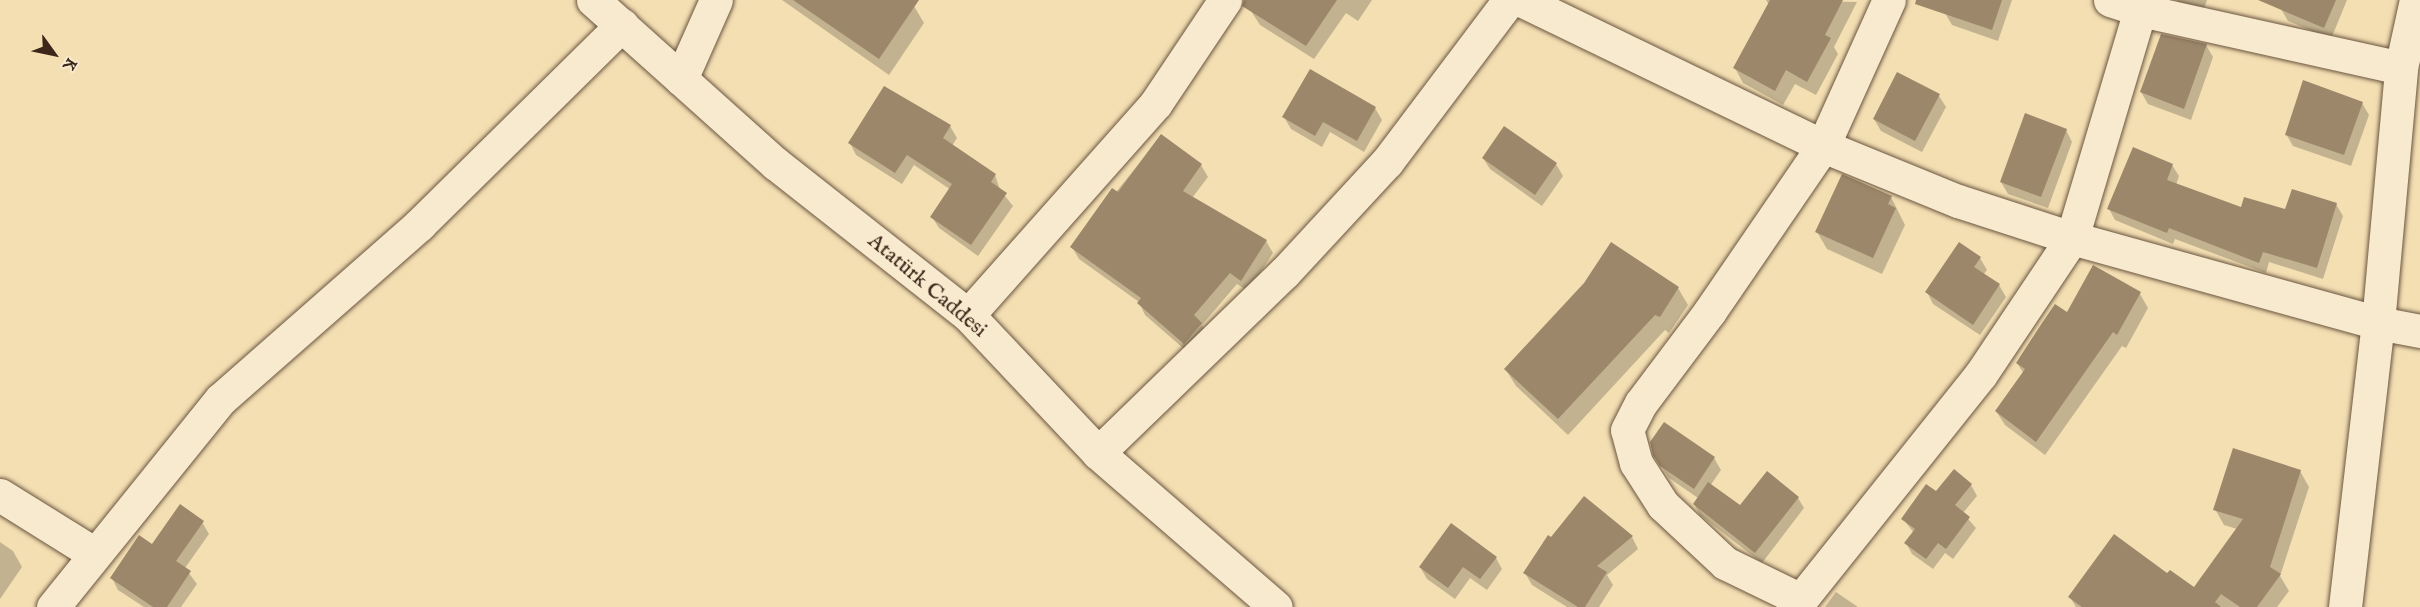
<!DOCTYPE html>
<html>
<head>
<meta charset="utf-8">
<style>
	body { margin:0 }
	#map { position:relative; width:2420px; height:607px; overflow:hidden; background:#f4dfb3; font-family:"IM FELL English",serif }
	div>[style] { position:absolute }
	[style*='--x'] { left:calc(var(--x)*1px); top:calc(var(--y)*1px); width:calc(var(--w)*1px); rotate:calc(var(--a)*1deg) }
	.shadow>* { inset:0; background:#0003 }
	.building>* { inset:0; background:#9c876a }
	.roads { filter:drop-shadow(0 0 2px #6a5540) drop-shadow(0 0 2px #6a5540) }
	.minor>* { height:33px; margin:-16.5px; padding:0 16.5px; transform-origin:16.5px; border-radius:16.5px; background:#f8eace }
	span { translate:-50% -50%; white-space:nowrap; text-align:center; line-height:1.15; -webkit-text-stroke:6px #f8eace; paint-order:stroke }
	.street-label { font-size:22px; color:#3c271a }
	.north { position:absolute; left:24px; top:24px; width:60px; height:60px; -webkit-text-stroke:4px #f8eace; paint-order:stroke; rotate:123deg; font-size:16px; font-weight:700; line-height:24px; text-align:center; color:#3c271a }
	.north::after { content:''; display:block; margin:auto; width:21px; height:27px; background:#3c271a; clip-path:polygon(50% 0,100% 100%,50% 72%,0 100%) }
</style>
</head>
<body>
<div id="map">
	<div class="shadow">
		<i style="clip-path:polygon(782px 0,905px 0,914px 6px,924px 23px,889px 75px)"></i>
		<i style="clip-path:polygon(1259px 0,1372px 0,1358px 21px,1346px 13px,1314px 59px,1260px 25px,1251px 11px)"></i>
		<i style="clip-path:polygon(1766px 0,1857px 2px,1834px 47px,1838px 54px,1816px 95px,1795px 84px,1783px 105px,1743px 83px,1735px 68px,1769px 5px)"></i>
		<i style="clip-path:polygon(1950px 0,2012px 0,1998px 41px,1952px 25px,1945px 13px)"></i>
		<i style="clip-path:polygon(2177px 0,2207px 0,2202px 14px,2182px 10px)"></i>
		<i style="clip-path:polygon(2285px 0,2347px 0,2331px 39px,2288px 21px,2281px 9px)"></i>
		<i style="clip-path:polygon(2206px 45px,2213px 57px,2191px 120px,2148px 104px,2141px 92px)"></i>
		<i style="clip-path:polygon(1939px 96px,1946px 107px,1922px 152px,1881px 131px,1874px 119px)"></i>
		<i style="clip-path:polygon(2362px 103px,2369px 115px,2351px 166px,2293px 146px,2286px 134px)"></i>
		<i style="clip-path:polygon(1375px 108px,1382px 120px,1364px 152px,1330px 132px,1322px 147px,1291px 129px,1284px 117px)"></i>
		<i style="clip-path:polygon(950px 126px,957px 138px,952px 146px,995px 175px,1000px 190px,1013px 206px,978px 256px,939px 228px,932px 217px,951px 190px,914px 165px,902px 184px,856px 155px,850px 143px)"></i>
		<i style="clip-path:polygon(2066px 130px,2072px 142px,2048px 208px,2008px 194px,2001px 182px)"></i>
		<i style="clip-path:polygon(1161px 136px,1201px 165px,1208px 177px,1192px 198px,1266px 241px,1273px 253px,1248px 291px,1237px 284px,1202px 325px,1208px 335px,1191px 355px,1145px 315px,1139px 302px,1079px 259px,1072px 247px)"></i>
		<i style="clip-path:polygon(1483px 158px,1556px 164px,1563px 176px,1542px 206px,1490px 169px)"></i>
		<i style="clip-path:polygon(2172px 165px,2179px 176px,2176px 185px,2242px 208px,2286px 211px,2336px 204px,2343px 216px,2323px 279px,2269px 262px,2266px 273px,2175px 239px,2173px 244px,2115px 220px,2109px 209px)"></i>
		<i style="clip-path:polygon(1891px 197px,1905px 225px,1882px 274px,1827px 249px,1817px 232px)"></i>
		<i style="clip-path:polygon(1980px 258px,1987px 270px,1983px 275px,1999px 285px,2006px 297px,1980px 335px,1933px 304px,1927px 292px)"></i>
		<i style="clip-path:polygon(2094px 267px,2140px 294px,2148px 308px,2126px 348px,2122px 346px,2045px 455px,2005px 425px,1996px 411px,2024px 374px,2017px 363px,2067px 314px)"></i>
		<i style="clip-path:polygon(1678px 288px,1688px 305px,1669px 333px,1665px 330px,1568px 435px,1516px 386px,1506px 370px)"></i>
		<i style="clip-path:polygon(1664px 424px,1714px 458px,1721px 470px,1710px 486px,1740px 507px,1798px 498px,1804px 508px,1762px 563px,1700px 515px,1694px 504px,1698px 498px,1669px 478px,1662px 467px)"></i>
		<i style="clip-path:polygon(2300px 471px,2309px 487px,2280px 576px,2289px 591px,2277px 607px,2076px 607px,2070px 597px,2168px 575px,2194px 589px,2237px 529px,2224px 525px,2215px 509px)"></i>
		<i style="clip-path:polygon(1971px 485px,1977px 496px,1963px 513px,1976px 528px,1953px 559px,1945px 553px,1933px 569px,1912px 554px,1906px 543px,1914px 533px,1903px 519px,1936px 493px)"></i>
		<i style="clip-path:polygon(1584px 498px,1632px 537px,1638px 549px,1607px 575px,1613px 585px,1599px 607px,1567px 607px,1532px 585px,1525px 573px)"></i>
		<i style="clip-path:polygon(202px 522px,209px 534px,185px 568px,197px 584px,181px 607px,144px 607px,118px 590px,112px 578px,152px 547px)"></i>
		<i style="clip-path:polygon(0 542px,13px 551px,22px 567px,0 599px)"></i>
		<i style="clip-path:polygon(1496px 558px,1502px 569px,1487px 590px,1470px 578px,1455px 599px,1427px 579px,1420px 567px)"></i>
		<i style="clip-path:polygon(1836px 592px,1858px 607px,1825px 607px)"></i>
	</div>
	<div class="building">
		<i style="clip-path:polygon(793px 0,919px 0,879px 59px)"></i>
		<i style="clip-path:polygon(1244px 0,1337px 0,1306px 46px,1242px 6px)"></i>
		<i style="clip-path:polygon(1770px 0,1843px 0,1825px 35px,1831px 38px,1807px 82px,1786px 70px,1775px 91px,1733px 68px)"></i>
		<i style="clip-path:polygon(1916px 0,2002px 0,1992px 30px,1915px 4px)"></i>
		<i style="clip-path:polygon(2258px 0,2336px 0,2324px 28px)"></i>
		<i style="clip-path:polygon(2161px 34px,2207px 44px,2184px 109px,2140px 92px)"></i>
		<i style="clip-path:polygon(1310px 69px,1376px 107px,1357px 141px,1323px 122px,1315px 136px,1282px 117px)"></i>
		<i style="clip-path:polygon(1897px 72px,1940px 94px,1915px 141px,1873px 119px)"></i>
		<i style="clip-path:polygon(2303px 80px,2363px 102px,2344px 155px,2285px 135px)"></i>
		<i style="clip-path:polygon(884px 86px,951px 125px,943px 138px,996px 174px,991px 182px,1007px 193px,971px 245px,930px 217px,952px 184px,907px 155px,895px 173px,848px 143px)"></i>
		<i style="clip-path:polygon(2025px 113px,2067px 129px,2041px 197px,2000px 182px)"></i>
		<i style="clip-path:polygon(1504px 126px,1557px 163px,1535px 195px,1482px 158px)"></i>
		<i style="clip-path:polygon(1161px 134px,1202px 164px,1183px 191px,1267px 240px,1241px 281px,1230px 273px,1194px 315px,1202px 323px,1184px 344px,1137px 303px,1141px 298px,1070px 247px,1112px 188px,1118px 192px)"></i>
		<i style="clip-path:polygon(2133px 147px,2173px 164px,2167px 180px,2241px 207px,2244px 197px,2285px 209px,2292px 189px,2337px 203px,2317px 268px,2263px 252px,2259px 263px,2169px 228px,2167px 233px,2107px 209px)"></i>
		<i style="clip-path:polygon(1842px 174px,1892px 196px,1888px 204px,1896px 208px,1873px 258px,1815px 232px)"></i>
		<i style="clip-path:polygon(1611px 242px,1679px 287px,1660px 317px,1655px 315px,1558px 419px,1504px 369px,1584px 283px)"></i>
		<i style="clip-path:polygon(1959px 242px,1981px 257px,1974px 267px,2000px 284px,1973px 325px,1925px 292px)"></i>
		<i style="clip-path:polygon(2093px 265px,2141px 292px,2117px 335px,2113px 332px,2036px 442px,1995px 411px,2025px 369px,2016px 363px,2042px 323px,2055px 304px,2067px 312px)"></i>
		<i style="clip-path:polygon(1664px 422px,1715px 457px,1694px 489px,1660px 466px,1653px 455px,1650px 442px)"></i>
		<i style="clip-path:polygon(2233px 448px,2301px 470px,2270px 567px,2281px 574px,2257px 607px,2240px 607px,2221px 594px,2215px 602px,2221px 607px,2082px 607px,2068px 597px,2114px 534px,2167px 573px,2170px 570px,2194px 587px,2243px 519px,2213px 510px)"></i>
		<i style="clip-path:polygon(1954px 469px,1972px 484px,1955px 505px,1970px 517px,1946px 549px,1938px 543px,1926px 559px,1904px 543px,1915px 529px,1901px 519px,1926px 484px,1936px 491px)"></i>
		<i style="clip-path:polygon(1767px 471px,1799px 497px,1755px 553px,1693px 504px,1708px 482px,1740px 505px)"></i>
		<i style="clip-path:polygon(1584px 496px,1633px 536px,1597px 566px,1607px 572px,1585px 607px,1578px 607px,1523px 573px,1548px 535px,1551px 537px)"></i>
		<i style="clip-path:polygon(180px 504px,204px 521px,176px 561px,191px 571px,167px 607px,153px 607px,110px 578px,139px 535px,152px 544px)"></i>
		<i style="clip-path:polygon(1451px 523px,1497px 557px,1480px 579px,1463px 567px,1448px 588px,1419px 567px)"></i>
	</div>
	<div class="roads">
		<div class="minor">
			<i style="--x:593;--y:0;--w:246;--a:41.9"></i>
			<i style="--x:776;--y:164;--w:244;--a:38.2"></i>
			<i style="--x:968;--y:315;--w:190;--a:46.7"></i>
			<i style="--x:1098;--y:453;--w:235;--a:40.9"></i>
			<i style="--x:1521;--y:0;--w:335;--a:25.8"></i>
			<i style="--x:1823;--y:146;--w:146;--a:22.2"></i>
			<i style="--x:1958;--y:201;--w:120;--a:18"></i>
			<i style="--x:2072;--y:238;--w:318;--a:15.5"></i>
			<i style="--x:2378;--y:323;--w:43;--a:10.8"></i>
			<i style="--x:2110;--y:0;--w:32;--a:18"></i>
			<i style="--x:2140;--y:10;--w:267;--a:12.5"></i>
			<i style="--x:681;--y:79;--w:86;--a:-66.1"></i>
			<i style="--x:968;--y:315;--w:283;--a:-48.4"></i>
			<i style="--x:1156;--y:103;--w:124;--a:-56.2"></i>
			<i style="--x:1098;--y:453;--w:260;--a:-44.1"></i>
			<i style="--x:1285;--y:272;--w:150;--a:-47.2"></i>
			<i style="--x:1387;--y:162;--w:203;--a:-53"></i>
			<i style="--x:0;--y:495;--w:110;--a:31.9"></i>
			<i style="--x:1799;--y:599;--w:82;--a:-154.1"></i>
			<i style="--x:1725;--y:563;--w:85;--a:-136.9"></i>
			<i style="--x:1663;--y:505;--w:50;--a:-122.7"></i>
			<i style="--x:1636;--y:463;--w:34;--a:-105"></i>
			<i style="--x:1627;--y:430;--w:30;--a:-63"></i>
			<i style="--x:1641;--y:403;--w:115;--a:-53.1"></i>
			<i style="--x:1710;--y:311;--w:200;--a:-55.6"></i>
			<i style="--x:1823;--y:146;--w:160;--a:-65.7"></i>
			<i style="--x:53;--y:607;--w:267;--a:-51.1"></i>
			<i style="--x:221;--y:399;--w:264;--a:-41.3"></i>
			<i style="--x:419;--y:225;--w:285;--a:-44.6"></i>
			<i style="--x:1795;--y:607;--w:298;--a:-51.4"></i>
			<i style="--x:1981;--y:374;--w:164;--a:-56.2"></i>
			<i style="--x:2072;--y:238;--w:248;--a:-73.4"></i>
			<i style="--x:2345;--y:607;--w:286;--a:-83.4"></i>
			<i style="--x:2378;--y:323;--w:256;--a:-84.8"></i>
			<i style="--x:2401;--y:68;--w:70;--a:-77.6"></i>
		</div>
	</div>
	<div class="street-label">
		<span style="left:927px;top:286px;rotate:40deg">Atatürk Caddesi</span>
	</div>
	<div class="north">K</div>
</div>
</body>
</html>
